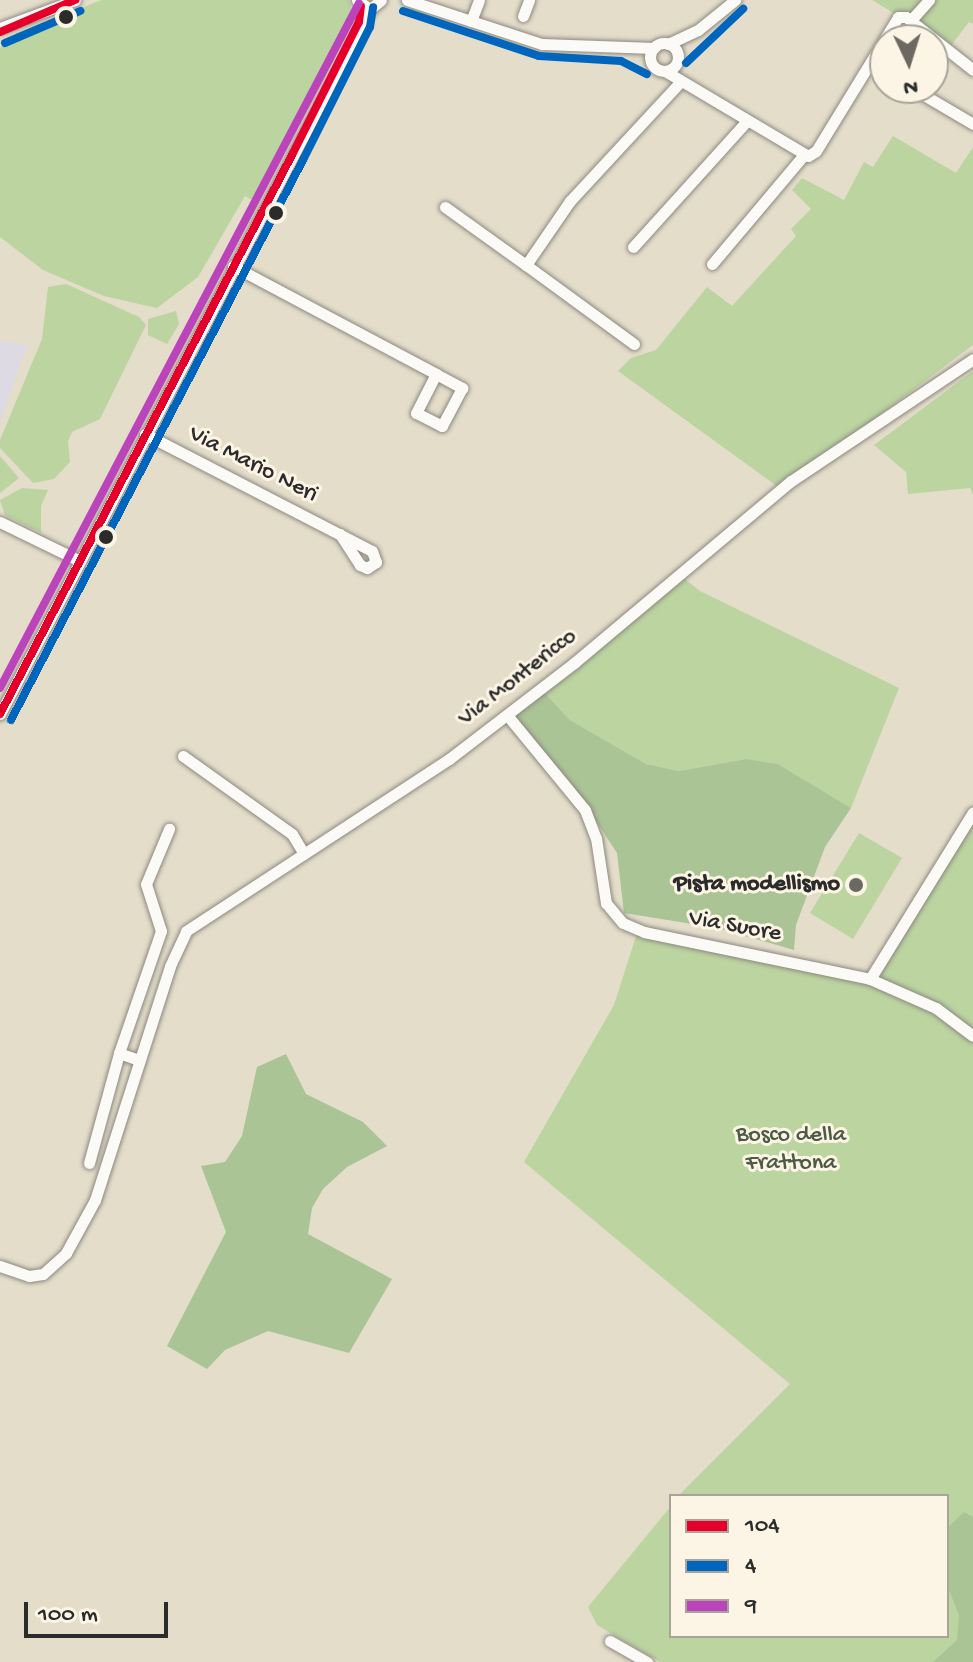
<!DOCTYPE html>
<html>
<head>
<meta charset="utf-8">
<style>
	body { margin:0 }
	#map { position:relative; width:973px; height:1662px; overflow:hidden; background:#e4ddca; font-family:"Gochi Hand",sans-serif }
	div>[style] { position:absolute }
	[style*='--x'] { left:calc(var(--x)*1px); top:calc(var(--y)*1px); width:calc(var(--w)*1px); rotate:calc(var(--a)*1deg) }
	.built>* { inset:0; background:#dddae3 }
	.green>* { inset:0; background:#bbd4a0 }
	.forest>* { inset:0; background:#aac496 }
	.roads { filter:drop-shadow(0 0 2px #8d8980) drop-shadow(0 0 2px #8d8980) }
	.minor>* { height:11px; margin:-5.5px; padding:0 5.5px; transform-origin:5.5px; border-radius:5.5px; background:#fbfaf7 }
	.minor>.ring { margin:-5.5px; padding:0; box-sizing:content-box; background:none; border:11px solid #fbfaf7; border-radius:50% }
	.bus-1>* { height:8px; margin:-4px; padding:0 4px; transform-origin:4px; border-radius:4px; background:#e4002b }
	.bus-2>* { height:8px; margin:-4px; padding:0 4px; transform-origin:4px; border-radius:4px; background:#0065bd }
	.bus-3>* { height:8px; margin:-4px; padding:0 4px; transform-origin:4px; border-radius:4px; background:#b4b }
	.dots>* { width:22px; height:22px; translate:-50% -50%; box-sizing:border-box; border:4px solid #fcf5e5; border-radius:50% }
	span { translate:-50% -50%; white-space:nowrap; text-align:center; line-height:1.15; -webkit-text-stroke:6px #fcf5e5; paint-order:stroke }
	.street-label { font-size:24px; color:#2b2b2b }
	.poi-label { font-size:24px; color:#2b2b2b; font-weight:700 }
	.right { translate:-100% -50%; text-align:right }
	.park-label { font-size:24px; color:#4c5b44 }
	.legend { position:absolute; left:669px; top:1494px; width:280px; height:144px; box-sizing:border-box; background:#fcf5e5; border:2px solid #a8a49b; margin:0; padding:10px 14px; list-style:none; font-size:24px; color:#2b2b2b }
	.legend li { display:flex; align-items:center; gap:16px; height:40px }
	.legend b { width:40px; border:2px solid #a8a49b }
	.north { position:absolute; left:869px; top:24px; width:80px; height:80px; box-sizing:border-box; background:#fcf5e5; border:2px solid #a8a49b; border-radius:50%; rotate:176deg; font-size:22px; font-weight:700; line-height:32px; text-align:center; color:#2b2b2b }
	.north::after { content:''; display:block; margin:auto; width:28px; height:36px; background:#6c6963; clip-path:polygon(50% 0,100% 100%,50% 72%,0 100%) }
	.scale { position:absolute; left:24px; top:1602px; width:144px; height:36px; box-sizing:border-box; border:4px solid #2b2b2b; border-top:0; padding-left:10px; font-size:24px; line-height:28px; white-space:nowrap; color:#2b2b2b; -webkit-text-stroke:6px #fcf5e5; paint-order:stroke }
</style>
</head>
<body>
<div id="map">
	<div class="built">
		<i style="clip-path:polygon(0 340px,27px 345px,0 422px)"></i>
	</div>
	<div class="green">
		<i style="clip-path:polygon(102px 0,349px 0,354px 20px,257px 203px,245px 196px,198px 277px,157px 308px,104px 296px,43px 270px,0 237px,0 48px,16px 33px)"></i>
		<i style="clip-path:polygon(872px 0,973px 0,973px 24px,969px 22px,950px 47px)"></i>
		<i style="clip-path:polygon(893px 136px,956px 173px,973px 147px,973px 345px,781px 489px,618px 371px,631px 358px,656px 350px,707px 287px,732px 306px,796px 236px,791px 229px,811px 209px,792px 190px,802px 178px,844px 200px,864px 162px,873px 167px)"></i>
		<i style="clip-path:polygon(66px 284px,139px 317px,146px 325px,100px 419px,72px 432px,68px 441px,70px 462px,54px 479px,33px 483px,0 448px,0 440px,42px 339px,48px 287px)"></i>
		<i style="clip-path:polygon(176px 311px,179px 324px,167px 344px,148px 335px,148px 319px)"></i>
		<i style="clip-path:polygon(973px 371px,973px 495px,970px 488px,908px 494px,906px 472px,874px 445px)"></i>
		<i style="clip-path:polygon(0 456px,19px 478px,0 493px)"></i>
		<i style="clip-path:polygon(22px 488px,48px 490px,41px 506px,41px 533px,5px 515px,0 500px)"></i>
		<i style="clip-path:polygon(681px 576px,700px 591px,899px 688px,851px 808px,778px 764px,746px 759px,679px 771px,646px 764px,570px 720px,541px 689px)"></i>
		<i style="clip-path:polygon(973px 817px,973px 1662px,660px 1662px,597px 1625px,588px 1607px,671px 1506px,671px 1636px,947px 1636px,947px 1496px,678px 1496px,790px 1384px,524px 1162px,614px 1005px,638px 930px,873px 981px)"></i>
		<i style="clip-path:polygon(859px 833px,902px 858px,853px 939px,810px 913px)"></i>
	</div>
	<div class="forest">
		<i style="clip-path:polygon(541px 689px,570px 720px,646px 764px,679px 771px,746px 759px,778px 764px,851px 808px,825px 847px,796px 925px,794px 950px,717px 928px,624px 913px,617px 853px,571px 783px,507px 710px)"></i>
		<i style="clip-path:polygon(286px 1054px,306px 1094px,363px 1122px,387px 1146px,347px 1167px,323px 1189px,312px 1208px,308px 1234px,392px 1279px,349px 1353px,268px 1331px,225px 1350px,207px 1369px,167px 1346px,226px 1232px,201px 1166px,225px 1162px,242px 1136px,257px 1067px)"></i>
		<i style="clip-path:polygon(964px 1512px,973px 1517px,973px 1662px,933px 1662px,957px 1640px,959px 1615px,947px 1585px,947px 1528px)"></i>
	</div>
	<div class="roads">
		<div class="minor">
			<i style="--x:357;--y:0;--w:16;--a:35"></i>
			<i style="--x:370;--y:9;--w:14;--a:-39"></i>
			<i style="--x:407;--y:0;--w:142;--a:18.1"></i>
			<i style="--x:542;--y:44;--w:112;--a:2"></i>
			<i style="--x:523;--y:16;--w:17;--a:-69"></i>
			<i style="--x:911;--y:20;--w:27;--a:-48"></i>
			<i style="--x:471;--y:21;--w:22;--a:-69"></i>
			<i style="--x:0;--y:28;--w:80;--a:-20.5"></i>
			<i class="ring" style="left:650px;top:43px;width:17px;height:17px"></i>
			<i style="--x:668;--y:44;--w:33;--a:-25"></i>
			<i style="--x:698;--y:30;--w:48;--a:-39"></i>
			<i style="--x:871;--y:62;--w:17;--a:33"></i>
			<i style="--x:665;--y:71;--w:166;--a:30.7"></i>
			<i style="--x:808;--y:156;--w:9;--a:-32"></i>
			<i style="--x:816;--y:151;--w:157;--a:-58.5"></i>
			<i style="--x:898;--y:17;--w:8;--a:0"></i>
			<i style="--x:906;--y:17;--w:85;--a:38.3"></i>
			<i style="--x:912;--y:88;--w:71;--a:30.5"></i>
			<i style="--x:445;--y:207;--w:100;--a:35.6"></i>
			<i style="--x:633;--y:247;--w:170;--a:-47.9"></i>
			<i style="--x:712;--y:264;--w:141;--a:-49.9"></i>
			<i style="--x:233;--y:266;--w:230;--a:28"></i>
			<i style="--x:436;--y:374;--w:30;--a:28"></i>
			<i style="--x:462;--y:388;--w:43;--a:117.8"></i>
			<i style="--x:442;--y:426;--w:29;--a:-153"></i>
			<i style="--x:416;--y:413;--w:44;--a:-62.9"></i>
			<i style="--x:634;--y:344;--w:134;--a:-143.8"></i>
			<i style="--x:526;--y:265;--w:78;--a:-55.5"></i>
			<i style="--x:570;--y:201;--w:163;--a:-47.2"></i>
			<i style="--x:145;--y:434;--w:255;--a:27.3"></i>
			<i style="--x:372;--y:551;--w:12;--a:70"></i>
			<i style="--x:376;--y:562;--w:11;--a:146"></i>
			<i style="--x:367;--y:568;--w:8;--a:-157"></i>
			<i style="--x:360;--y:565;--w:37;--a:-123"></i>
			<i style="--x:0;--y:522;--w:89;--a:26"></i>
			<i style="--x:0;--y:714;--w:796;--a:-62.31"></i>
			<i style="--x:507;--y:715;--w:123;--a:50.6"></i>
			<i style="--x:585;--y:810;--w:30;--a:69"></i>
			<i style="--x:596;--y:838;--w:66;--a:81.3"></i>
			<i style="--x:606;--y:903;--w:26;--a:50"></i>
			<i style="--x:623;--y:923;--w:23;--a:23"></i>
			<i style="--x:644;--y:932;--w:231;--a:11.7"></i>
			<i style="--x:870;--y:979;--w:72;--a:23.7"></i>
			<i style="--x:936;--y:1008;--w:46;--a:37.1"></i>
			<i style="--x:183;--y:756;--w:134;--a:35.6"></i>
			<i style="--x:292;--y:834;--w:23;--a:59"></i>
			<i style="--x:870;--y:979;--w:196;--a:-58.3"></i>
			<i style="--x:139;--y:1060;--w:21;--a:-161"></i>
			<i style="--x:119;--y:1053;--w:129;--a:-71"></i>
			<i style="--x:161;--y:931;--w:49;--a:-107.7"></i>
			<i style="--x:146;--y:884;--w:60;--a:-67.3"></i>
			<i style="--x:89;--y:1163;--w:114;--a:-74.7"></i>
			<i style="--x:0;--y:1266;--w:31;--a:19"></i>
			<i style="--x:29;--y:1276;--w:14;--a:-8"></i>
			<i style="--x:43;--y:1274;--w:31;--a:-42"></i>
			<i style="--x:66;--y:1253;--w:60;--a:-61.3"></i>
			<i style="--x:95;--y:1200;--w:246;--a:-72.2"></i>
			<i style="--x:170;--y:966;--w:38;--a:-65"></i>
			<i style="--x:186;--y:931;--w:314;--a:-33.2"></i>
			<i style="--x:449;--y:759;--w:158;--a:-37.5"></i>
			<i style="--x:574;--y:663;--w:283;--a:-40"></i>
			<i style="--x:791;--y:481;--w:219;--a:-33.8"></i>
			<i style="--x:610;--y:1641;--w:43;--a:29.6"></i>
		</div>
	</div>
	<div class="bus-1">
		<i style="--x:0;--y:32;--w:82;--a:-23.1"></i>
		<i style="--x:0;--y:714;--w:631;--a:-62.42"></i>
		<i style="--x:292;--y:155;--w:149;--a:-63.3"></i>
		<i style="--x:359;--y:22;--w:16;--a:-83"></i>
	</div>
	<div class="bus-2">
		<i style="--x:403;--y:11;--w:143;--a:18.3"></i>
		<i style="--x:539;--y:56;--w:82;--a:3.5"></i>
		<i style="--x:621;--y:61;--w:29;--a:27"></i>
		<i style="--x:5;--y:43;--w:82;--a:-23.1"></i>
		<i style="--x:686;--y:63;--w:79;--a:-43.5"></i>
		<i style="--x:11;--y:720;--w:632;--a:-62.46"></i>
		<i style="--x:303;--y:160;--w:149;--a:-63.3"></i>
		<i style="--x:370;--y:27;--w:20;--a:-81"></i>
	</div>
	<div class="bus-3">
		<i style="--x:0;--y:688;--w:773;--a:-62.34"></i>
	</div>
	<div class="dots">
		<i style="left:66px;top:17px;background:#2b2b2b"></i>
		<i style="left:276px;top:213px;background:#2b2b2b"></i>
		<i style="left:106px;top:537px;background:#2b2b2b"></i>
		<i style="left:856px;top:885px;background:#6c6963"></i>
	</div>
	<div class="street-label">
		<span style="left:253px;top:465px;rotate:27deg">Via Mario Neri</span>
		<span style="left:518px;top:678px;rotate:-38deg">Via Montericco</span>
		<span style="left:735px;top:927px;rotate:10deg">Via Suore</span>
	</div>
	<div class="poi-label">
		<span class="right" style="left:840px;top:885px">Pista modellismo</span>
	</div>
	<div class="park-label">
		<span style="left:791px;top:1150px">Bosco della<br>Frattona</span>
	</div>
	<ul class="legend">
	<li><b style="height:10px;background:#e4002b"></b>104</li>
	<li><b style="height:10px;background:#0065bd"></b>4</li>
	<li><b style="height:10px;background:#b4b"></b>9</li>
	</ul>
	<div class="north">N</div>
	<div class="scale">100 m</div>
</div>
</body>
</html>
